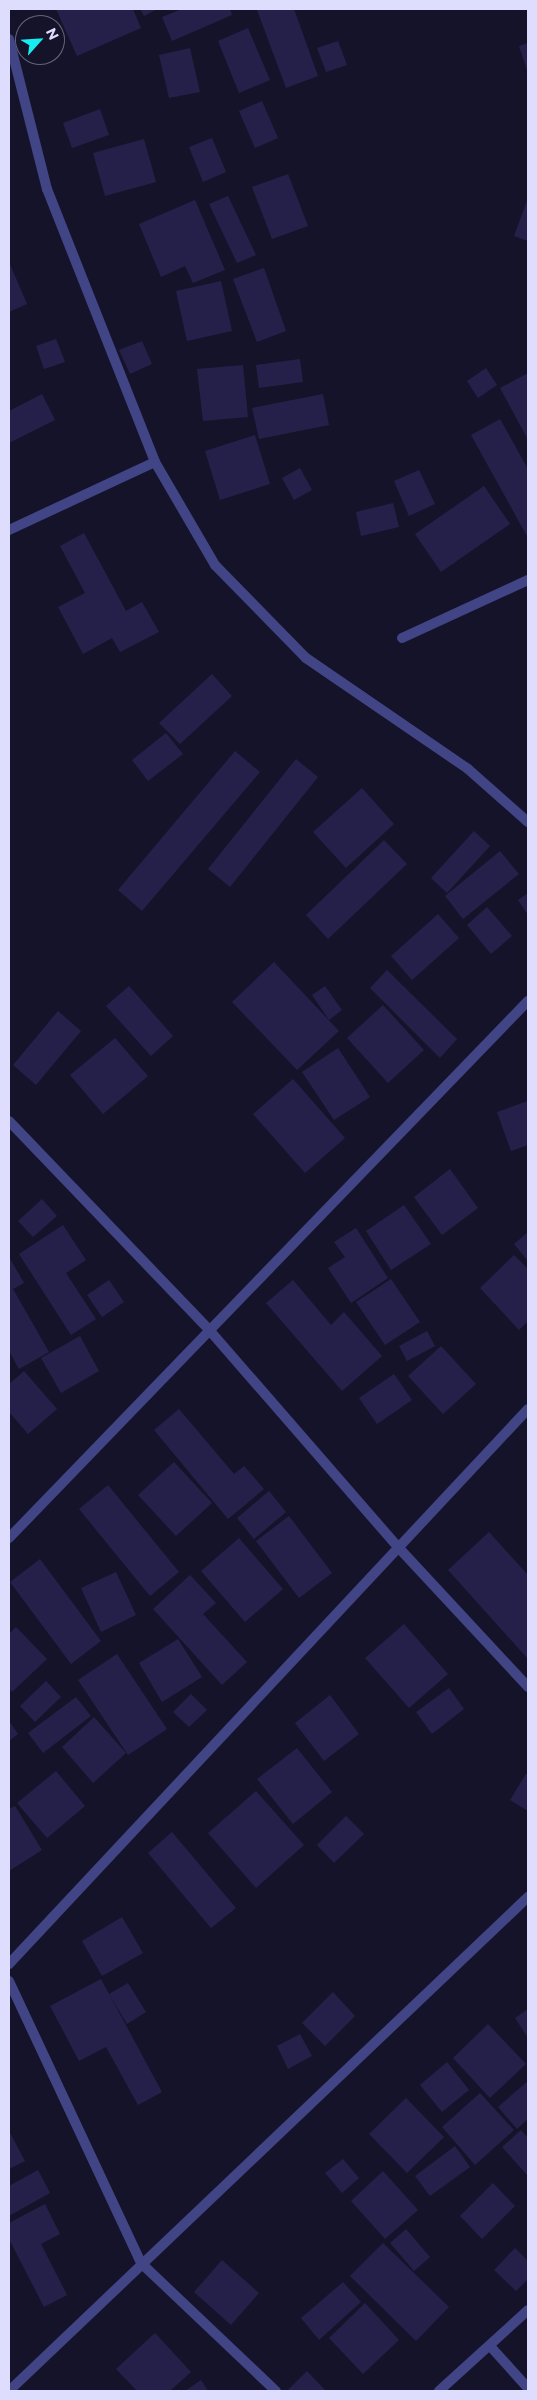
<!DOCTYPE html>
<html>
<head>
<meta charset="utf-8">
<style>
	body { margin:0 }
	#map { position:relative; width:537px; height:2400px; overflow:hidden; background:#15132a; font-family:Montserrat,sans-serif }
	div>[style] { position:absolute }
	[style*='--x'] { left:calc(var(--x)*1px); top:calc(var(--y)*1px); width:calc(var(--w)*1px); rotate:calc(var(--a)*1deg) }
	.building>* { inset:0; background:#252049 }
	.street>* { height:10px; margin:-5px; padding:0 5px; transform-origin:5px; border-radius:5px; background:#414485 }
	span { translate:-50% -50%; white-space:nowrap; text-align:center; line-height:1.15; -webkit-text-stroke:4px #15132a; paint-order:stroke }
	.frame { position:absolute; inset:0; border:10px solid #deddfd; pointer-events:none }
	.north { position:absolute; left:15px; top:15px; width:50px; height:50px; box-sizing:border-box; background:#15132a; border:1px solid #65647e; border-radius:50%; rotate:64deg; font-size:14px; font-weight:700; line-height:20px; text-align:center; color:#deddfd }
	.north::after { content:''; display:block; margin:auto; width:18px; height:22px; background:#16edf0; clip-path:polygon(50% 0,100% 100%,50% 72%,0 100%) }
</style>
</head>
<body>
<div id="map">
	<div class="building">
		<i style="clip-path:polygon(56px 9px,133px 9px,141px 28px,77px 56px)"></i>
		<i style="clip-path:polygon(140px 9px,157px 9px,144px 16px)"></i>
		<i style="clip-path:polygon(182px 9px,230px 9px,232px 15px,172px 41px,162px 17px)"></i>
		<i style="clip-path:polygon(294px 9px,318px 76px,286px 88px,257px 10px)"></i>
		<i style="clip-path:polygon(248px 28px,270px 80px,239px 93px,218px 41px)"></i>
		<i style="clip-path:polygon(338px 41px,347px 65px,326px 72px,317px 48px)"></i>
		<i style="clip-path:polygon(528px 43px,528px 73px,519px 46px)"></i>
		<i style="clip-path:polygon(190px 48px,200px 92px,169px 98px,159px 55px)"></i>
		<i style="clip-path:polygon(262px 101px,278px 138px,255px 148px,239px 111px)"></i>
		<i style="clip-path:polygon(100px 109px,109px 135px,72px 148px,63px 123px)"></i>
		<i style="clip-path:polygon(212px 138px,226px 172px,203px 182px,189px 147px)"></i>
		<i style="clip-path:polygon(144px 139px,156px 182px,105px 196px,93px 153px)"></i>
		<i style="clip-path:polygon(288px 174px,308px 226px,272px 239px,252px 187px)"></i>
		<i style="clip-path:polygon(228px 196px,256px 255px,237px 263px,209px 204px)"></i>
		<i style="clip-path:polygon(528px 198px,528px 241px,514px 236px)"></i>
		<i style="clip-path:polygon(195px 200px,225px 270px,193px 283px,185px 266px,161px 277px,139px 224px)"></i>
		<i style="clip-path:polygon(9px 262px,27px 304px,9px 312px)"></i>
		<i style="clip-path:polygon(264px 268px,286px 331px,257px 342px,233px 279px)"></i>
		<i style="clip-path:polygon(221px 281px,232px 331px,187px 341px,176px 291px)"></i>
		<i style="clip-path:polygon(56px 339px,65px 362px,44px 369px,36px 346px)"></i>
		<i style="clip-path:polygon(142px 341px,152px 364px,130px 374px,119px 350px)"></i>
		<i style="clip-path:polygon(300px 359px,303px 382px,259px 388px,256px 365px)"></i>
		<i style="clip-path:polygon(243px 365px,248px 417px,203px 421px,197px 369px)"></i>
		<i style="clip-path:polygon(486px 368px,497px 385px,478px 398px,467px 381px)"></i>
		<i style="clip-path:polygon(528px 373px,528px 440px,500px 388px)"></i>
		<i style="clip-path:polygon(42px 394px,55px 420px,9px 443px,9px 411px)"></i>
		<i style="clip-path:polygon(323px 394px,329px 425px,259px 439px,252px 408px)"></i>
		<i style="clip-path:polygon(500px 419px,528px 469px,528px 538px,471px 435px)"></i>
		<i style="clip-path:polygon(255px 435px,270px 484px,220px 500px,205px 451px)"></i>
		<i style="clip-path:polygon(300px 468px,312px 490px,294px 500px,282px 478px)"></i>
		<i style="clip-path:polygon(419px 470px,435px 504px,409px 516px,394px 481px)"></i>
		<i style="clip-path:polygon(484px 486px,510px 524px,441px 572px,415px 534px)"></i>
		<i style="clip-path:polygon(393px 503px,399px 527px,361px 536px,356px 512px)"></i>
		<i style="clip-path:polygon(84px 533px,126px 611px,142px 602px,159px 632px,120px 652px,112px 638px,83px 654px,58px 607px,85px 593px,60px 546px)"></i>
		<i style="clip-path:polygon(212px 674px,232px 696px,180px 744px,159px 723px)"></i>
		<i style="clip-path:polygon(166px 733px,183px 754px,148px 781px,132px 760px)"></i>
		<i style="clip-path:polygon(235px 751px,260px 772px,142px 911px,118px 890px)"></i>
		<i style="clip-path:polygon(296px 759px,318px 777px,230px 887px,208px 869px)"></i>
		<i style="clip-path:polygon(362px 788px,394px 824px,346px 868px,313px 832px)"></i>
		<i style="clip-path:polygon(474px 831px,490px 846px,447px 893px,431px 878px)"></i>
		<i style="clip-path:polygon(384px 840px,407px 864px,328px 939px,306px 915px)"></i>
		<i style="clip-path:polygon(500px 851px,519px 874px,463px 919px,445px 896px)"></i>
		<i style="clip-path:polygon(528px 893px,528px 915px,518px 900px)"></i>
		<i style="clip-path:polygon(487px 907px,512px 936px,491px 954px,467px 925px)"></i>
		<i style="clip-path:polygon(438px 914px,459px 938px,412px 980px,391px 956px)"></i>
		<i style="clip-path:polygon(274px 962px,339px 1031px,297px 1070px,232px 1002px)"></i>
		<i style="clip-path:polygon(387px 970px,457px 1039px,440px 1058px,370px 988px)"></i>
		<i style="clip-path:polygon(129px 986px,173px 1036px,151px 1056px,106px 1006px)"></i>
		<i style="clip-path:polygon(325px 986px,342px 1010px,329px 1020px,312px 995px)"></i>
		<i style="clip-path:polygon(383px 1005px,424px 1050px,388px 1083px,347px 1038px)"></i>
		<i style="clip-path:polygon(58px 1011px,81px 1031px,36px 1085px,13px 1065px)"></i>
		<i style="clip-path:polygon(115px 1038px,148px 1076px,103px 1114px,70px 1075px)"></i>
		<i style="clip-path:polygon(338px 1048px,370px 1097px,334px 1120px,302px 1072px)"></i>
		<i style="clip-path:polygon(293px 1079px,345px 1138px,305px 1173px,253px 1114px)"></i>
		<i style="clip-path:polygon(528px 1101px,528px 1145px,511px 1151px,497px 1112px)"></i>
		<i style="clip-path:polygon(450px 1169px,478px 1208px,442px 1235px,414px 1197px)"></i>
		<i style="clip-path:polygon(42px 1199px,57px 1216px,33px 1237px,18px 1221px)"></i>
		<i style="clip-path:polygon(404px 1205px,431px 1244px,391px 1270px,366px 1231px)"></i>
		<i style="clip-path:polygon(63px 1225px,86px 1260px,66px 1273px,96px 1319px,71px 1335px,19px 1254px)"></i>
		<i style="clip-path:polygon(356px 1228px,388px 1278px,351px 1303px,328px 1268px,345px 1257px,334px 1242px)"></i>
		<i style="clip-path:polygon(528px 1232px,528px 1261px,514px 1244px)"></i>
		<i style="clip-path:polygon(514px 1255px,528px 1269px,528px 1321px,519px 1330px,480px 1288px)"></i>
		<i style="clip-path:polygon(9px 1257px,24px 1283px,13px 1289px,49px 1352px,19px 1369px,9px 1351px)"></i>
		<i style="clip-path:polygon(391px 1279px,420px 1322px,385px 1345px,356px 1302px)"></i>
		<i style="clip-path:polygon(109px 1280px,124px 1302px,102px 1317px,87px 1295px)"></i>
		<i style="clip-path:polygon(293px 1280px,331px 1325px,344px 1312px,382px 1356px,342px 1391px,266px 1303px)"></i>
		<i style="clip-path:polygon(427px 1331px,435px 1346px,407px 1361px,399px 1346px)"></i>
		<i style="clip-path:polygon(80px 1336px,99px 1371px,61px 1393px,41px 1358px)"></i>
		<i style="clip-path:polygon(441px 1346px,476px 1384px,443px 1414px,408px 1376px)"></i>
		<i style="clip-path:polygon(24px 1371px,57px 1409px,28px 1434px,9px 1412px,9px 1384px)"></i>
		<i style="clip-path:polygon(394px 1374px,412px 1400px,377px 1424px,359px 1398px)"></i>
		<i style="clip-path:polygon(179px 1409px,234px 1474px,244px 1466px,264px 1489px,228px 1519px,154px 1430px)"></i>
		<i style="clip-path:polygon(174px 1462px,212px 1503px,176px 1536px,138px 1495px)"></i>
		<i style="clip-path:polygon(108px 1485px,179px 1572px,150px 1596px,79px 1509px)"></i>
		<i style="clip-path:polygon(269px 1491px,286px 1512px,254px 1539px,237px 1518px)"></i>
		<i style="clip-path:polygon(289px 1516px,332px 1573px,299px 1598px,256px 1541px)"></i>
		<i style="clip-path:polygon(489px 1532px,528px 1575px,528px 1659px,448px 1570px)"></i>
		<i style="clip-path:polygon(239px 1538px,283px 1589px,245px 1622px,201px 1571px)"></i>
		<i style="clip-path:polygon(40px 1559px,101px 1641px,71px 1664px,10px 1582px)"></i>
		<i style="clip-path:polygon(116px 1572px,136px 1615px,101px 1632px,81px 1588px)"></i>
		<i style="clip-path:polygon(190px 1575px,216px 1603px,203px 1614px,247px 1662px,222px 1685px,153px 1609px)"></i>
		<i style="clip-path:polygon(404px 1624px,448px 1674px,409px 1708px,365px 1658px)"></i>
		<i style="clip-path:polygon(16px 1627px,47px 1659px,12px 1692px,9px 1688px,9px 1634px)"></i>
		<i style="clip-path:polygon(178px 1639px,202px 1677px,162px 1702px,139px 1663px)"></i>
		<i style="clip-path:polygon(117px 1654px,167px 1729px,128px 1755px,78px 1680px)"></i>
		<i style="clip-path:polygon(46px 1681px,61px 1697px,35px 1722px,20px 1706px)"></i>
		<i style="clip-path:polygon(449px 1688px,464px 1709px,432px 1734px,416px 1712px)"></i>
		<i style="clip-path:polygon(191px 1694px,207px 1710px,189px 1727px,173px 1712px)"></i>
		<i style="clip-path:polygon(330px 1695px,359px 1734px,324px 1761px,295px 1723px)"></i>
		<i style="clip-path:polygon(76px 1697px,91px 1716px,43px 1753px,28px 1733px)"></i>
		<i style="clip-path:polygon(94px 1717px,126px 1753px,93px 1783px,62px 1747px)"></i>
		<i style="clip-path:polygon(9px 1721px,18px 1734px,9px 1741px)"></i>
		<i style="clip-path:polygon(297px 1748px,332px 1792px,293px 1824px,257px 1779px)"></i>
		<i style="clip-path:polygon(56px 1771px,85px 1806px,47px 1838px,17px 1803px)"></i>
		<i style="clip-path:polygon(526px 1774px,528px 1775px,528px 1811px,510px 1800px)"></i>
		<i style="clip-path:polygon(256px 1791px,304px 1845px,256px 1888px,208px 1833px)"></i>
		<i style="clip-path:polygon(15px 1806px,42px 1850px,9px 1871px,9px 1809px)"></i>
		<i style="clip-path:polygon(346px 1816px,364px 1834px,334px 1863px,317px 1845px)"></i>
		<i style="clip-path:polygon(172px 1832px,236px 1908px,211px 1928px,148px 1853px)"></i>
		<i style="clip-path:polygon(122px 1917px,143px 1953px,102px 1976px,82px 1941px)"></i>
		<i style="clip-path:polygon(101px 1979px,162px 2092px,138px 2105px,106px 2047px,79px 2061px,50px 2006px)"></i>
		<i style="clip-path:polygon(128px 1983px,146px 2012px,127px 2024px,109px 1994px)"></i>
		<i style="clip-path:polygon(333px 1992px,355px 2016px,325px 2046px,302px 2023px)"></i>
		<i style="clip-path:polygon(528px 2009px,528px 2038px,515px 2018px)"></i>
		<i style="clip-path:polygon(488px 2024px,526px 2064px,490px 2098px,453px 2058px)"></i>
		<i style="clip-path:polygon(300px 2034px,312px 2056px,288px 2069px,277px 2046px)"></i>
		<i style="clip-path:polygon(447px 2062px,469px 2090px,442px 2112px,420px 2085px)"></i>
		<i style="clip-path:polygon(528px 2081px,528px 2119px,517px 2129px,498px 2107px)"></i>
		<i style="clip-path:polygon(480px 2093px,514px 2130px,475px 2165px,442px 2127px)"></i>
		<i style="clip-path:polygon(406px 2098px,444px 2137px,407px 2173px,369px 2134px)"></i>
		<i style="clip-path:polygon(521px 2130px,528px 2138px,528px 2176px,502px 2147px)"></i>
		<i style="clip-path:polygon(9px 2131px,25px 2161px,9px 2169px)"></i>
		<i style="clip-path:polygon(455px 2146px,470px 2167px,430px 2196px,415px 2176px)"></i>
		<i style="clip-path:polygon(343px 2159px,359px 2178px,342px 2193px,325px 2173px)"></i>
		<i style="clip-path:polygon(38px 2170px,50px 2193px,9px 2216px,9px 2186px)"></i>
		<i style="clip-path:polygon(383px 2171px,418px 2210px,385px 2239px,351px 2201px)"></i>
		<i style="clip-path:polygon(493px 2183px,515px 2206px,482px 2239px,460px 2216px)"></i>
		<i style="clip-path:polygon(45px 2204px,60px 2234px,41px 2244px,67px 2295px,44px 2307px,9px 2239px,9px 2223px)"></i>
		<i style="clip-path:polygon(406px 2229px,430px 2257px,414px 2271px,390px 2243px)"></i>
		<i style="clip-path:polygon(383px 2243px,449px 2307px,416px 2341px,350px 2276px)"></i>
		<i style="clip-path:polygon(515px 2248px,528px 2261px,528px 2279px,516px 2291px,494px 2270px)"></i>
		<i style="clip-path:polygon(222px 2260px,259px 2293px,231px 2325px,194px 2292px)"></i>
		<i style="clip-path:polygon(343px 2282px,361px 2302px,319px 2340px,301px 2318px)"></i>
		<i style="clip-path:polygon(365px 2303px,399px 2340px,363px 2374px,329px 2338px)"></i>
		<i style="clip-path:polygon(155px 2333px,191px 2372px,170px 2391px,137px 2391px,116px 2369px)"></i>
		<i style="clip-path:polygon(307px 2371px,326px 2391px,288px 2390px)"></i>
		<i style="clip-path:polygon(201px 2380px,208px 2391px,185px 2391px)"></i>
	</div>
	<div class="street">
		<i style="--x:9;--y:39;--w:155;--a:75.8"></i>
		<i style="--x:47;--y:189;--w:294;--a:68.4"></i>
		<i style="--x:155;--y:462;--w:119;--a:59.8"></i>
		<i style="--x:215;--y:565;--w:130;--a:45.6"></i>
		<i style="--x:306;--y:658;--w:196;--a:34.4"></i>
		<i style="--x:468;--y:769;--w:80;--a:41.5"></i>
		<i style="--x:9;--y:530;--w:161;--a:-25"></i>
		<i style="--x:402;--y:638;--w:139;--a:-24.7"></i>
		<i style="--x:9;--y:1121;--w:292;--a:46.2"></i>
		<i style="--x:211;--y:1332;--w:285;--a:49"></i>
		<i style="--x:398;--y:1547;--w:191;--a:47.1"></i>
		<i style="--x:9;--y:1538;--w:747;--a:-45.98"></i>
		<i style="--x:9;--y:1964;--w:760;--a:-46.92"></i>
		<i style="--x:9;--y:1981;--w:311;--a:64.9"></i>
		<i style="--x:141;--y:2263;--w:186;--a:43.5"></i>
		<i style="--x:490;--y:2346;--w:57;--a:47.9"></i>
		<i style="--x:9;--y:2391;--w:717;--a:-43.59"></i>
		<i style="--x:439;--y:2391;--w:120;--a:-42.3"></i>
	</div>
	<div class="frame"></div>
	<div class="north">N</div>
</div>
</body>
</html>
